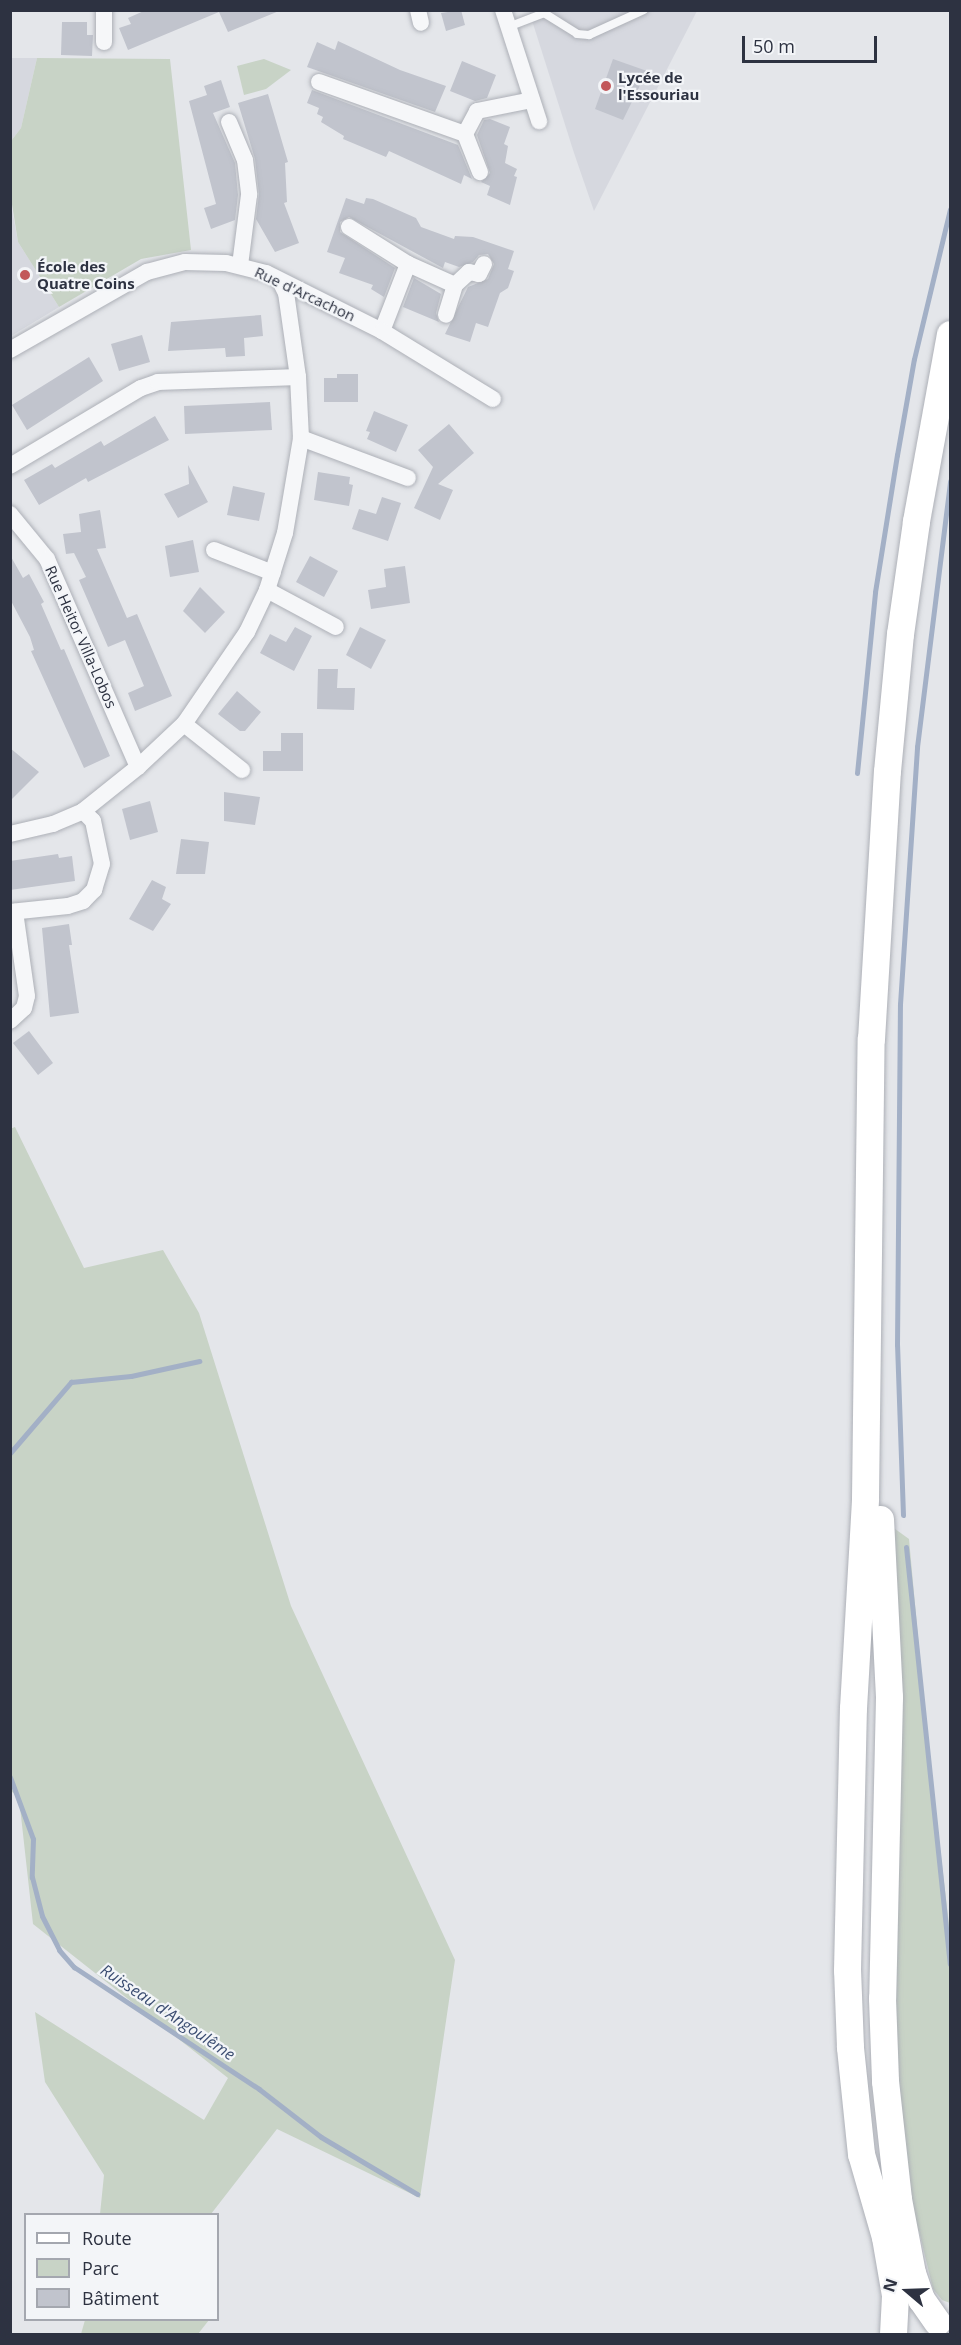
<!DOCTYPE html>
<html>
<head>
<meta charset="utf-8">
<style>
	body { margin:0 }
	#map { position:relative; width:961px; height:2345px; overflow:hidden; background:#e4e6ea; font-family:"Open Sans",sans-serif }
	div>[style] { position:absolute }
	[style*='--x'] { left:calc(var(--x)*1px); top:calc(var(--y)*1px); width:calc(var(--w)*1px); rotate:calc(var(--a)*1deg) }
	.built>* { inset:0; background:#d6d8df }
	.green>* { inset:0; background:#c8d3c6 }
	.stream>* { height:5px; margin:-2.5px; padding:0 2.5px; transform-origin:2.5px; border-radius:2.5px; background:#a3b0c6 }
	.building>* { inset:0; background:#c1c4cd }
	.roads { filter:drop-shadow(0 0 2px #adb0b7) drop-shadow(0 0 2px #adb0b7) }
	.service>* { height:8px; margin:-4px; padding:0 4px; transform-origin:4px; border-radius:4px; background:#f6f7f9 }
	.minor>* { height:16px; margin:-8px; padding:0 8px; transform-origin:8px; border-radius:8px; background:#f6f7f9 }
	.primary>* { height:27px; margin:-13.5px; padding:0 13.5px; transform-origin:13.5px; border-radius:13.5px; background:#fff }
	.dots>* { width:16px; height:16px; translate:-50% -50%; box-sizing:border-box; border:3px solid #f3f5f8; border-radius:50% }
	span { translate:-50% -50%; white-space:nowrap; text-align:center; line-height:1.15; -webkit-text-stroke:4.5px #f3f5f8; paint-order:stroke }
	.poi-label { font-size:15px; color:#2d3241; font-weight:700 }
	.left { translate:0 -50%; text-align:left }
	.street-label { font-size:15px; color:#2d3241 }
	.water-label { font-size:16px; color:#3b4d71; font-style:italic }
	.frame { position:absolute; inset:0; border:12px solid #2d3241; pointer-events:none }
	.legend { position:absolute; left:24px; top:2213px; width:195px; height:108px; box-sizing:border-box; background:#f3f5f8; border:2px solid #a4a7af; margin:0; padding:8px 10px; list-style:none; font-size:18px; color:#2d3241 }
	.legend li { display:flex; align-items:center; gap:12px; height:30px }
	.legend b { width:30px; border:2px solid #a4a7af }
	.north { position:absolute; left:877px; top:2261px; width:60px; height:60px; -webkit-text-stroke:4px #f3f5f8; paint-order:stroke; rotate:289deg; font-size:16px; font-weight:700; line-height:24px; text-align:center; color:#2d3241 }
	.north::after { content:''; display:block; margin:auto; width:21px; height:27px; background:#2d3241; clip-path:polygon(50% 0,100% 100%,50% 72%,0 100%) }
	.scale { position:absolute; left:742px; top:36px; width:135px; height:27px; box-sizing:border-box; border:3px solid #2d3241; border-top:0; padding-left:8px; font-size:18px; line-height:21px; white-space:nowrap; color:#2d3241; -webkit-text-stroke:4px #f3f5f8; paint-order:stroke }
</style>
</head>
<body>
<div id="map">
	<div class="built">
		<i style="clip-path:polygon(529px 11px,697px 11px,594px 211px,574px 153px)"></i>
		<i style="clip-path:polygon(11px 58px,37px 58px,21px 128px,11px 141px)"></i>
		<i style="clip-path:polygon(10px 198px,18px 242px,59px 307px,11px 336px)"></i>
	</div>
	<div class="green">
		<i style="clip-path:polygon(37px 58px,170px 59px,191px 250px,141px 259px,59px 307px,18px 242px,11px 198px,11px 141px,21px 128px)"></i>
		<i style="clip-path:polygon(264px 59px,291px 70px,266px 89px,244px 95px,237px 66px)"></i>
		<i style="clip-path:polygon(15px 1127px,84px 1268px,163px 1250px,199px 1313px,291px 1606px,455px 1960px,420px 2198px,277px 2129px,211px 2214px,100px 2214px,104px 2175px,45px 2082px,35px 2012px,204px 2120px,228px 2078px,33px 1924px,19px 1798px,10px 1790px,10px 1129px)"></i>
		<i style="clip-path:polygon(891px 1526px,909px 1539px,928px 1745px,950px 1933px,950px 2303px,942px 2300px,933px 2289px,919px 2231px,915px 2227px,894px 2040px)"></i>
		<i style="clip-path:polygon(85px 2320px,209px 2320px,198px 2334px,81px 2334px)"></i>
	</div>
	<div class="stream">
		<i style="--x:857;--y:773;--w:182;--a:-84.3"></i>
		<i style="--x:875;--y:592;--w:139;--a:-80.9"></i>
		<i style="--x:897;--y:455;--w:97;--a:-80"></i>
		<i style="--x:914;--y:359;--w:154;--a:-76.5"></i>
		<i style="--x:10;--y:1453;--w:94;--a:-49.3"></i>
		<i style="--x:71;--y:1382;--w:60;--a:-5.7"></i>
		<i style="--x:131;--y:1376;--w:70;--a:-12.4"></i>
		<i style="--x:903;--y:1515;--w:170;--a:-92"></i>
		<i style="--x:897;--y:1345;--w:341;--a:-89.5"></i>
		<i style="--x:900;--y:1004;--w:258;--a:-86.2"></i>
		<i style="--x:917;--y:747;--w:268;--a:-82.9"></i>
		<i style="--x:906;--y:1547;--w:419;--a:84"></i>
		<i style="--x:10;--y:1777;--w:66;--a:69.6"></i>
		<i style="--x:33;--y:1839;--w:38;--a:92"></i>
		<i style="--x:32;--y:1877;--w:40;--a:75.6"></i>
		<i style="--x:42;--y:1916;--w:38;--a:63"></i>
		<i style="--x:59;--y:1950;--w:23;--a:49"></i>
		<i style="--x:74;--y:1967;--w:222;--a:33.4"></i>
		<i style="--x:259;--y:2089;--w:78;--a:37.7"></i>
		<i style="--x:321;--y:2137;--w:112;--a:30.7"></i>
	</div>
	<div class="building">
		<i style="clip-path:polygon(146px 10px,279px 10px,279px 11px,228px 32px,219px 12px,128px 50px,119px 28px,131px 24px,128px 18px)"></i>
		<i style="clip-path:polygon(461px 10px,465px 25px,446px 31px,441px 13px)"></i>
		<i style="clip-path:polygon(62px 22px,87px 22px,87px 35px,93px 35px,92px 56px,61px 55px)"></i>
		<i style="clip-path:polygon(338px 41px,400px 70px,446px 86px,435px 112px,307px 67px,317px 42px,335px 50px)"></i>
		<i style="clip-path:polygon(613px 59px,647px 71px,623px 120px,595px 109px)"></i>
		<i style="clip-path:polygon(462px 61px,496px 75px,487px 98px,475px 101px,450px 91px)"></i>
		<i style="clip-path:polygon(221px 80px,230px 107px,213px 113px,235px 163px,238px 195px,235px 220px,211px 229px,204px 208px,216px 204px,189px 101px,207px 95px,204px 86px)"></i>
		<i style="clip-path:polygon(312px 90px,458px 145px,472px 179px,464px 175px,461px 184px,389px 151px,386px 157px,343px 139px,344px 136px,321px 122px,323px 117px,317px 114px,319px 108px,307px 103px)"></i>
		<i style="clip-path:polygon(268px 94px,288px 162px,285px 163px,287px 202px,284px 203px,299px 243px,275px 252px,256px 219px,259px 194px,255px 159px,238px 103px)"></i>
		<i style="clip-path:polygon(490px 119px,510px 127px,504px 144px,508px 146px,505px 163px,517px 169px,514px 176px,517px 177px,510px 205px,487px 195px,490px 186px,481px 182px,490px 173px,477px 135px,484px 120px)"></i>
		<i style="clip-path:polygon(346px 198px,364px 204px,366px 198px,373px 199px,416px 218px,421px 227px,454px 239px,455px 236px,473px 237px,514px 251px,508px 269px,514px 271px,508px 288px,500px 293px,488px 327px,476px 323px,470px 342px,445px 334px,468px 287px,488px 279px,494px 264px,488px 254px,479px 255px,473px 262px,459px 267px,445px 262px,443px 268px,349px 217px,340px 222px,340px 232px,395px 268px,384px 297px,371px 289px,373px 285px,339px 273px,345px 258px,327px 252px)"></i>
		<i style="clip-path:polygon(414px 278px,441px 294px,436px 313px,439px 322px,403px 307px)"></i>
		<i style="clip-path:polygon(261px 315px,263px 336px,244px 338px,245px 356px,226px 357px,225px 348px,168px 351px,171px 322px)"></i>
		<i style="clip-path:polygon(142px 335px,150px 362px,119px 371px,111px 344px)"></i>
		<i style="clip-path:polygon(89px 357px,103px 381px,27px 430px,12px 405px)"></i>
		<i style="clip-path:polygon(337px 374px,358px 374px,358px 402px,324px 402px,324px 378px,337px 378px)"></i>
		<i style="clip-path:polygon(270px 402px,272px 430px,185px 434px,184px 406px)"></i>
		<i style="clip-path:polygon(374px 411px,408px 425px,396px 452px,367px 439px,370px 432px,366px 431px)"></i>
		<i style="clip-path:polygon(155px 416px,169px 440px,88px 482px,86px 478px,39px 505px,24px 480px,52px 464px,55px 468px,101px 441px,104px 446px)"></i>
		<i style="clip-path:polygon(449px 424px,474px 453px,438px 484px,453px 490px,440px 520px,414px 508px,433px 467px,418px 450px)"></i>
		<i style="clip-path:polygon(188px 465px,208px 502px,178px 518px,164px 494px,189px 484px)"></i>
		<i style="clip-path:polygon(318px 472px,350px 477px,349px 484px,353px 485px,349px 506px,314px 500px)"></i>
		<i style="clip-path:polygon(233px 486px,265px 493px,259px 521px,227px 515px)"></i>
		<i style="clip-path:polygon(382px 497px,401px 503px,388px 541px,352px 529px,359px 509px,376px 514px)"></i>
		<i style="clip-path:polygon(100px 510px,106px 548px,97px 549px,127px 618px,137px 614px,172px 696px,135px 711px,128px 693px,144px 686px,132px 657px,125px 640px,108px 647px,79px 580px,86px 577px,74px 553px,66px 554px,63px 534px,81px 532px,79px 514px)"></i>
		<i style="clip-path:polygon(193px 540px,199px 572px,170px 577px,165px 546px)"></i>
		<i style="clip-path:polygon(10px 555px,23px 578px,29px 574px,44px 602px,41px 604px,61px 650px,64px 649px,110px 756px,84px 768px,31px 651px,34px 650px,30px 637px,10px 599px)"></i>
		<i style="clip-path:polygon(310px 556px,338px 571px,324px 597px,296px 582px)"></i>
		<i style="clip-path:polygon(405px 566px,410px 603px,371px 609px,368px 590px,386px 587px,384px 569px)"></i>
		<i style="clip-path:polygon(200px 587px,225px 612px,205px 633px,183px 611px)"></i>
		<i style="clip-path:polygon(295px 627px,312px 636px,294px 671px,260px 653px,270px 634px,286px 642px)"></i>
		<i style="clip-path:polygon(360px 627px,386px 640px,371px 669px,346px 655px)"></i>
		<i style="clip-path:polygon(318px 669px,338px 669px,337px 688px,355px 688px,354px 710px,317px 709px)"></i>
		<i style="clip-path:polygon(237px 691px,261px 712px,245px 731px,240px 731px,218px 714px)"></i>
		<i style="clip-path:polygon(281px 733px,303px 733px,303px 771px,263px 771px,263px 751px,281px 751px)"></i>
		<i style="clip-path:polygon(10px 748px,39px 772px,10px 801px)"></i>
		<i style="clip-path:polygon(224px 792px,260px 797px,255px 825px,224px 821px)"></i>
		<i style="clip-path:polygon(150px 801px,158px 832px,130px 840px,122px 809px)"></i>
		<i style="clip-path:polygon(181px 839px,209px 842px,205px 874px,176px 874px)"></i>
		<i style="clip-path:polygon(58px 854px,59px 858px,72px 856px,75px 881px,10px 890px,10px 861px)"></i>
		<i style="clip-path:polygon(152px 880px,166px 887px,162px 899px,171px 904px,153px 931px,129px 919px)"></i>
		<i style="clip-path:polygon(69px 924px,72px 945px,69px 945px,79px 1013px,50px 1017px,42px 928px)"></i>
		<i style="clip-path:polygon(29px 1031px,53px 1063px,38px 1075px,13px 1043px)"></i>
	</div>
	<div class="roads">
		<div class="service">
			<i style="--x:508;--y:27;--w:39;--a:-21"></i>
			<i style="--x:544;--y:13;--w:39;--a:32"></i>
			<i style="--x:577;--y:34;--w:12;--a:5"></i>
			<i style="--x:589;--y:35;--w:60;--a:-24.4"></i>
		</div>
		<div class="minor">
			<i style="--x:104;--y:10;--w:32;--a:90"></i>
			<i style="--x:418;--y:10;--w:13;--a:77"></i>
			<i style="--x:503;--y:10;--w:117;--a:72"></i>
			<i style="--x:319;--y:82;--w:155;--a:19.6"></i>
			<i style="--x:465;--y:134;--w:26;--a:-62"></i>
			<i style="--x:477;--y:111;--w:56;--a:-11.3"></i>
			<i style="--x:229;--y:122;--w:41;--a:67.2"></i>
			<i style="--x:245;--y:160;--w:35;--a:83"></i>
			<i style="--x:249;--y:195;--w:71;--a:97.3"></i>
			<i style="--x:465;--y:134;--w:41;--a:68.5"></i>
			<i style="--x:349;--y:227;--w:70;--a:32.1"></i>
			<i style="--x:408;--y:264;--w:51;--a:24.1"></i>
			<i style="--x:455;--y:285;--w:31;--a:107"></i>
			<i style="--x:455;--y:285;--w:19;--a:-43"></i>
			<i style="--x:469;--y:272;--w:10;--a:11"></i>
			<i style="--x:479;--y:274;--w:11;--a:-63"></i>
			<i style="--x:382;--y:331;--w:72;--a:-68.8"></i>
			<i style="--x:10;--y:350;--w:158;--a:-29.7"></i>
			<i style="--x:147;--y:272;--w:39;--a:-15"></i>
			<i style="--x:185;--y:262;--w:41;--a:1.4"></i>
			<i style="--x:226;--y:263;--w:41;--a:14"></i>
			<i style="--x:266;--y:273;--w:130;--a:26.6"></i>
			<i style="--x:382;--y:331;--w:130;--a:31.5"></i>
			<i style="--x:301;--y:438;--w:114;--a:20.5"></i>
			<i style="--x:10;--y:466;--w:152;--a:-30.8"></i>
			<i style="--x:141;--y:388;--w:18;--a:-19"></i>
			<i style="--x:158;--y:382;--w:140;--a:-2"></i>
			<i style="--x:10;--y:514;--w:58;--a:50.6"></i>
			<i style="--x:47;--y:559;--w:227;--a:66.4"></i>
			<i style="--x:214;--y:550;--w:63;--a:21.3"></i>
			<i style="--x:267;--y:590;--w:78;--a:28.2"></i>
			<i style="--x:184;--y:724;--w:74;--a:38.4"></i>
			<i style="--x:10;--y:834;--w:44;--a:-13.1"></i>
			<i style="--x:53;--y:824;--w:33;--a:-23"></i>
			<i style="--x:83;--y:811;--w:70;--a:-38.7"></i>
			<i style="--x:138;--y:767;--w:63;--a:-43.1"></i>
			<i style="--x:184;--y:724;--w:112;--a:-55.6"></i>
			<i style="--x:247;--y:632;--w:47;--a:-64.5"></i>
			<i style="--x:267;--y:590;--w:60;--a:-72.5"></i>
			<i style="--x:285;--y:533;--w:96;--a:-80.4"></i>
			<i style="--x:301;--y:438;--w:61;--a:-92.8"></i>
			<i style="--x:298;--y:377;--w:85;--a:-98.1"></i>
			<i style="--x:286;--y:293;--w:11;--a:-117"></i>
			<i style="--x:10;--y:912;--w:58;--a:-5.9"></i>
			<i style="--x:68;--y:906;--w:16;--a:-18"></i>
			<i style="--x:83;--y:901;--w:16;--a:-45"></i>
			<i style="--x:94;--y:890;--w:27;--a:-73"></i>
			<i style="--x:102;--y:864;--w:44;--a:-101.8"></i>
			<i style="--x:93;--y:821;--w:14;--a:-135"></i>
			<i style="--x:10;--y:1021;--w:19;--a:-43"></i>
			<i style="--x:24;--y:1008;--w:12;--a:-76"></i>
			<i style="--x:27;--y:996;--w:85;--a:-98.1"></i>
		</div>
		<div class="primary">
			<i style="--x:880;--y:1519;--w:178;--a:87.1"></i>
			<i style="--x:889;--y:1697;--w:301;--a:91.3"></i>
			<i style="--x:882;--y:1998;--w:83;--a:87.9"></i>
			<i style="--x:885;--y:2081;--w:119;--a:83.7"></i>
			<i style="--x:898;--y:2199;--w:75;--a:79.3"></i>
			<i style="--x:912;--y:2273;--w:28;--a:71"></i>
			<i style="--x:921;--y:2299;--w:28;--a:55"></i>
			<i style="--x:893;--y:2334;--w:39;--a:-87"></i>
			<i style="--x:895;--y:2295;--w:59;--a:-99.8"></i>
			<i style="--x:885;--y:2237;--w:86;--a:-106.1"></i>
			<i style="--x:861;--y:2154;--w:108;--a:-95.9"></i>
			<i style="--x:850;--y:2047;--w:77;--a:-92.2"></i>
			<i style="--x:847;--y:1970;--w:262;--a:-88.7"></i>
			<i style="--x:853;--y:1708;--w:210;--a:-86.7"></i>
			<i style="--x:865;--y:1498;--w:459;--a:-89.3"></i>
			<i style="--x:871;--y:1039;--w:268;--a:-86.6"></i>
			<i style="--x:887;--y:771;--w:138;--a:-84.6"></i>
			<i style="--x:900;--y:634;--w:114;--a:-81.9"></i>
			<i style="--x:916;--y:521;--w:190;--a:-79.7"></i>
		</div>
	</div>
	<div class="dots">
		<i style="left:606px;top:86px;background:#c2575a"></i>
		<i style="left:25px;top:275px;background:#c2575a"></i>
	</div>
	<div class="poi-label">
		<span class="left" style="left:618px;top:86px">Lycée de<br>l'Essouriau</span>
		<span class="left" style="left:37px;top:275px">École des<br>Quatre Coins</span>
	</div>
	<div class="street-label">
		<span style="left:305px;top:294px;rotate:25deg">Rue d'Arcachon</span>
		<span style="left:81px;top:637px;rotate:66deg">Rue Heitor Villa-Lobos</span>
	</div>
	<div class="water-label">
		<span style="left:168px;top:2012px;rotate:34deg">Ruisseau d'Angoulême</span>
	</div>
	<div class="frame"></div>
	<ul class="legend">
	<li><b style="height:8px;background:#fff"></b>Route</li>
	<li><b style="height:16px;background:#c8d3c6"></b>Parc</li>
	<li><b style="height:16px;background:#c1c4cd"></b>Bâtiment</li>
	</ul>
	<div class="north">N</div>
	<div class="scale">50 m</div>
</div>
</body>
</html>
